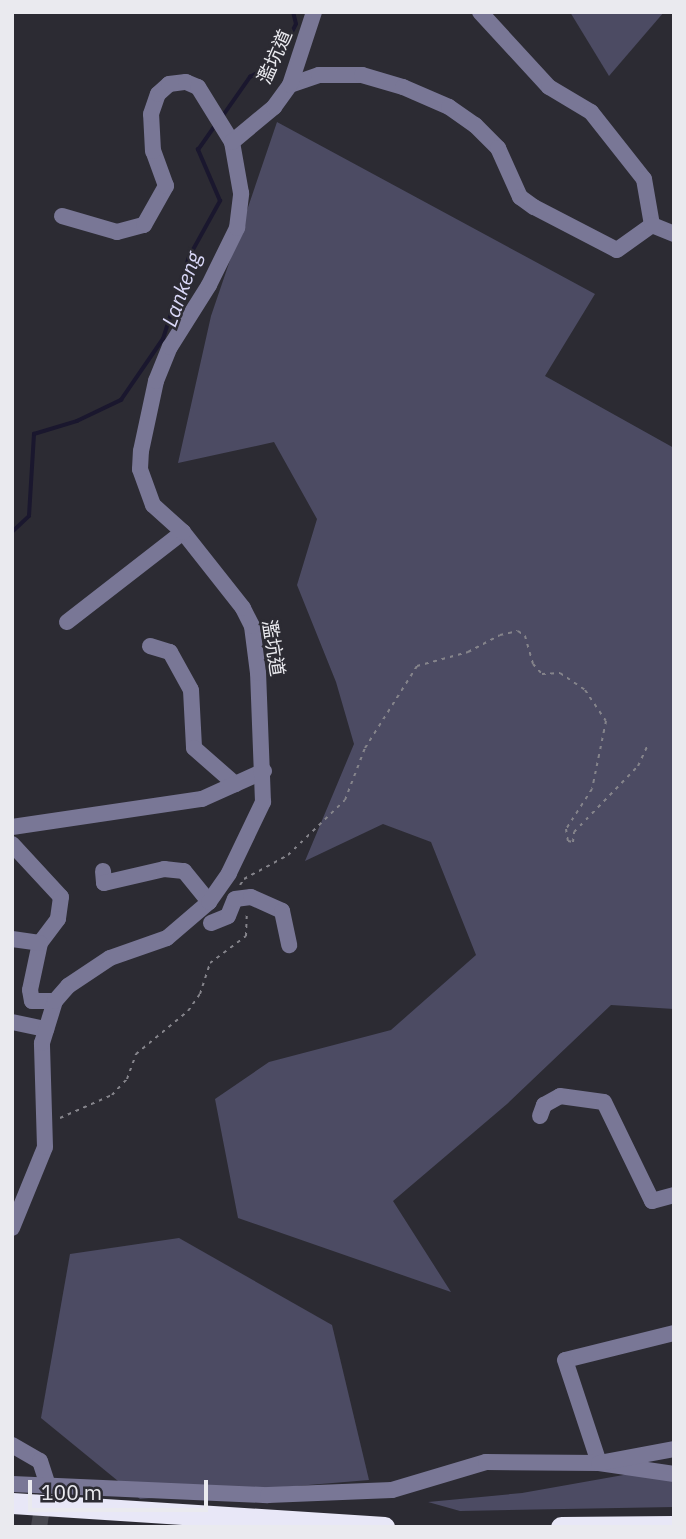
<!DOCTYPE html>
<html>
<head>
<meta charset="utf-8">
<style>
	body { margin:0 }
	#map { position:relative; width:686px; height:1539px; overflow:hidden; background:#2c2b33; font-family:"IBM Plex Sans","Noto Sans TC",sans-serif }
	div>[style] { position:absolute }
	[style*='--x'] { left:calc(var(--x)*1px); top:calc(var(--y)*1px); width:calc(var(--w)*1px); rotate:calc(var(--a)*1deg) }
	.green>* { inset:0; background:#4c4b63 }
	.stream>* { height:3.5px; margin:-1.75px; padding:0 1.75px; transform-origin:1.75px; border-radius:1.75px; background:#1a172e }
	.minor-tunnel>* { height:16px; margin-top:-8px; transform-origin:0; background:repeating-linear-gradient(90deg,#48484f 0 16px,transparent 0 24px) }
	.path>* { height:2px; margin-top:-1px; transform-origin:0; background:repeating-linear-gradient(90deg,#85848b 0 3.5px,transparent 0 8.5px) }
	.minor>* { height:16px; margin:-8px; padding:0 8px; transform-origin:8px; border-radius:8px; background:#797796 }
	.highway>* { height:21px; margin:-10.5px; padding:0 10.5px; transform-origin:10.5px; border-radius:10.5px; background:#e8e7f7 }
	span { translate:-50% -50%; white-space:nowrap; text-align:center; line-height:1.15; -webkit-text-stroke:5px #2c2b33; paint-order:stroke }
	.street-label { font-size:19px; color:#eaeaef }
	.water-label { font-size:21px; color:#dad8f8; font-style:italic }
	.frame { position:absolute; inset:0; border:14px solid #eaeaef; pointer-events:none }
	.scale { position:absolute; left:28px; top:1480px; width:180px; height:32px; box-sizing:border-box; border:4px solid #eaeaef; border-top:0; padding-left:9px; font-size:21px; line-height:24px; white-space:nowrap; color:#eaeaef; -webkit-text-stroke:5px #2c2b33; paint-order:stroke }
</style>
</head>
<body>
<div id="map">
	<div class="green">
		<i style="clip-path:polygon(570px 12px,664px 12px,609px 76px)"></i>
		<i style="clip-path:polygon(277px 122px,595px 294px,545px 376px,674px 448px,674px 1009px,611px 1005px,507px 1104px,393px 1201px,451px 1292px,238px 1218px,215px 1099px,269px 1062px,391px 1030px,476px 955px,431px 842px,383px 824px,305px 861px,354px 744px,336px 682px,297px 585px,317px 519px,274px 442px,178px 463px,211px 316px)"></i>
		<i style="clip-path:polygon(179px 1238px,332px 1325px,369px 1480px,140px 1499px,41px 1418px,70px 1254px)"></i>
		<i style="clip-path:polygon(674px 1466px,674px 1507px,460px 1511px,428px 1502px,522px 1493px)"></i>
	</div>
	<div class="stream">
		<i style="--x:222;--y:117;--w:49;--a:-55"></i>
		<i style="--x:250;--y:77;--w:31;--a:-29"></i>
		<i style="--x:277;--y:62;--w:42;--a:-63.4"></i>
		<i style="--x:296;--y:24;--w:12;--a:-104"></i>
		<i style="--x:12;--y:532;--w:23;--a:-43"></i>
		<i style="--x:29;--y:516;--w:82;--a:-86.5"></i>
		<i style="--x:34;--y:434;--w:45;--a:-16.8"></i>
		<i style="--x:77;--y:421;--w:49;--a:-25.5"></i>
		<i style="--x:121;--y:400;--w:74;--a:-55.5"></i>
		<i style="--x:163;--y:339;--w:86;--a:-72.4"></i>
		<i style="--x:189;--y:257;--w:64;--a:-61"></i>
		<i style="--x:220;--y:201;--w:56;--a:-113.3"></i>
		<i style="--x:198;--y:150;--w:29;--a:-55"></i>
	</div>
	<div class="minor-tunnel">
		<i style="--x:39;--y:1527;--w:32;--a:-81"></i>
	</div>
	<div class="path">
		<i style="--x:240;--y:885;--w:7;--a:-56"></i>
		<i style="--x:244;--y:879;--w:50;--a:-28.6"></i>
		<i style="--x:288;--y:855;--w:79;--a:-44"></i>
		<i style="--x:345;--y:800;--w:56;--a:-69"></i>
		<i style="--x:365;--y:748;--w:97;--a:-57.6"></i>
		<i style="--x:417;--y:666;--w:53;--a:-15.4"></i>
		<i style="--x:468;--y:652;--w:36;--a:-28"></i>
		<i style="--x:500;--y:635;--w:18;--a:-13"></i>
		<i style="--x:518;--y:631;--w:9;--a:36"></i>
		<i style="--x:525;--y:636;--w:29;--a:74"></i>
		<i style="--x:533;--y:664;--w:13;--a:48"></i>
		<i style="--x:542;--y:674;--w:18;--a:-3"></i>
		<i style="--x:560;--y:673;--w:30;--a:34"></i>
		<i style="--x:585;--y:690;--w:37;--a:56"></i>
		<i style="--x:606;--y:721;--w:69;--a:101.6"></i>
		<i style="--x:592;--y:789;--w:48;--a:123"></i>
		<i style="--x:566;--y:829;--w:12;--a:81"></i>
		<i style="--x:568;--y:841;--w:5;--a:11"></i>
		<i style="--x:573;--y:842;--w:10;--a:-84"></i>
		<i style="--x:574;--y:832;--w:92;--a:-45.9"></i>
		<i style="--x:638;--y:766;--w:21;--a:-65"></i>
		<i style="--x:60;--y:1118;--w:57;--a:-23.9"></i>
		<i style="--x:112;--y:1095;--w:22;--a:-47"></i>
		<i style="--x:127;--y:1079;--w:27;--a:-70"></i>
		<i style="--x:136;--y:1054;--w:67;--a:-39.6"></i>
		<i style="--x:188;--y:1011;--w:21;--a:-55"></i>
		<i style="--x:200;--y:994;--w:33;--a:-72"></i>
		<i style="--x:210;--y:963;--w:45;--a:-36.9"></i>
		<i style="--x:246;--y:936;--w:23;--a:-88"></i>
	</div>
	<div class="minor">
		<i style="--x:480;--y:12;--w:102;--a:47.4"></i>
		<i style="--x:549;--y:87;--w:49;--a:30.8"></i>
		<i style="--x:591;--y:112;--w:85;--a:51.7"></i>
		<i style="--x:644;--y:179;--w:47;--a:80.1"></i>
		<i style="--x:290;--y:85;--w:31;--a:-19"></i>
		<i style="--x:319;--y:75;--w:43;--a:0"></i>
		<i style="--x:362;--y:75;--w:43;--a:16.3"></i>
		<i style="--x:403;--y:87;--w:50;--a:23.5"></i>
		<i style="--x:449;--y:107;--w:32;--a:35"></i>
		<i style="--x:475;--y:125;--w:33;--a:45"></i>
		<i style="--x:498;--y:148;--w:54;--a:65.8"></i>
		<i style="--x:520;--y:197;--w:17;--a:36"></i>
		<i style="--x:534;--y:207;--w:93;--a:27.4"></i>
		<i style="--x:617;--y:250;--w:43;--a:-35.5"></i>
		<i style="--x:652;--y:225;--w:24;--a:22"></i>
		<i style="--x:62;--y:216;--w:57;--a:16.2"></i>
		<i style="--x:117;--y:232;--w:28;--a:-15"></i>
		<i style="--x:144;--y:225;--w:45;--a:-60.6"></i>
		<i style="--x:166;--y:186;--w:37;--a:-110"></i>
		<i style="--x:153;--y:151;--w:37;--a:-93"></i>
		<i style="--x:151;--y:114;--w:21;--a:-71"></i>
		<i style="--x:158;--y:94;--w:15;--a:-42"></i>
		<i style="--x:169;--y:84;--w:17;--a:-7"></i>
		<i style="--x:186;--y:82;--w:13;--a:23"></i>
		<i style="--x:198;--y:87;--w:65;--a:58.3"></i>
		<i style="--x:67;--y:622;--w:147;--a:-37.8"></i>
		<i style="--x:150;--y:646;--w:21;--a:17"></i>
		<i style="--x:170;--y:652;--w:43;--a:61.1"></i>
		<i style="--x:191;--y:690;--w:58;--a:87"></i>
		<i style="--x:194;--y:748;--w:55;--a:41.3"></i>
		<i style="--x:12;--y:827;--w:192;--a:-8.4"></i>
		<i style="--x:202;--y:799;--w:68;--a:-24.3"></i>
		<i style="--x:12;--y:844;--w:72;--a:47.2"></i>
		<i style="--x:61;--y:897;--w:22;--a:98"></i>
		<i style="--x:58;--y:919;--w:30;--a:127"></i>
		<i style="--x:40;--y:943;--w:48;--a:102"></i>
		<i style="--x:30;--y:990;--w:11;--a:80"></i>
		<i style="--x:32;--y:1001;--w:23;--a:0"></i>
		<i style="--x:103;--y:871;--w:12;--a:85"></i>
		<i style="--x:104;--y:883;--w:62;--a:-13.1"></i>
		<i style="--x:164;--y:869;--w:20;--a:6"></i>
		<i style="--x:184;--y:871;--w:40;--a:51"></i>
		<i style="--x:211;--y:923;--w:18;--a:-22"></i>
		<i style="--x:228;--y:916;--w:18;--a:-68"></i>
		<i style="--x:235;--y:899;--w:16;--a:-7"></i>
		<i style="--x:251;--y:897;--w:34;--a:24"></i>
		<i style="--x:282;--y:911;--w:35;--a:78"></i>
		<i style="--x:12;--y:939;--w:28;--a:8"></i>
		<i style="--x:12;--y:1022;--w:35;--a:12"></i>
		<i style="--x:540;--y:1116;--w:12;--a:-70"></i>
		<i style="--x:544;--y:1105;--w:18;--a:-29"></i>
		<i style="--x:560;--y:1096;--w:44;--a:7.8"></i>
		<i style="--x:604;--y:1102;--w:110;--a:64.1"></i>
		<i style="--x:652;--y:1201;--w:23;--a:-15"></i>
		<i style="--x:12;--y:1228;--w:87;--a:-67.8"></i>
		<i style="--x:45;--y:1147;--w:104;--a:-91.7"></i>
		<i style="--x:42;--y:1043;--w:44;--a:-72.8"></i>
		<i style="--x:55;--y:1001;--w:20;--a:-49"></i>
		<i style="--x:68;--y:986;--w:50;--a:-33.7"></i>
		<i style="--x:110;--y:958;--w:60;--a:-19.3"></i>
		<i style="--x:167;--y:938;--w:55;--a:-40.6"></i>
		<i style="--x:209;--y:902;--w:35;--a:-55"></i>
		<i style="--x:229;--y:873;--w:79;--a:-64.4"></i>
		<i style="--x:263;--y:802;--w:129;--a:-92.2"></i>
		<i style="--x:258;--y:673;--w:47;--a:-97.3"></i>
		<i style="--x:252;--y:626;--w:20;--a:-117"></i>
		<i style="--x:243;--y:608;--w:97;--a:-128.3"></i>
		<i style="--x:183;--y:532;--w:40;--a:-138"></i>
		<i style="--x:153;--y:505;--w:38;--a:-110"></i>
		<i style="--x:140;--y:469;--w:18;--a:-87"></i>
		<i style="--x:141;--y:451;--w:72;--a:-77.9"></i>
		<i style="--x:156;--y:381;--w:37;--a:-68"></i>
		<i style="--x:170;--y:347;--w:73;--a:-57.8"></i>
		<i style="--x:209;--y:285;--w:64;--a:-63.8"></i>
		<i style="--x:237;--y:228;--w:35;--a:-83"></i>
		<i style="--x:241;--y:193;--w:52;--a:-100"></i>
		<i style="--x:232;--y:142;--w:55;--a:-39.8"></i>
		<i style="--x:274;--y:107;--w:27;--a:-54"></i>
		<i style="--x:290;--y:85;--w:77;--a:-71.8"></i>
		<i style="--x:674;--y:1333;--w:112;--a:166.1"></i>
		<i style="--x:565;--y:1360;--w:108;--a:71.7"></i>
		<i style="--x:599;--y:1463;--w:76;--a:8.3"></i>
		<i style="--x:12;--y:1445;--w:32;--a:30"></i>
		<i style="--x:40;--y:1461;--w:20;--a:72"></i>
		<i style="--x:12;--y:1484;--w:256;--a:2.5"></i>
		<i style="--x:268;--y:1495;--w:124;--a:-2.3"></i>
		<i style="--x:392;--y:1490;--w:98;--a:-16.6"></i>
		<i style="--x:486;--y:1462;--w:113;--a:0.5"></i>
		<i style="--x:599;--y:1463;--w:76;--a:-10.6"></i>
	</div>
	<div class="highway">
		<i style="--x:12;--y:1503;--w:373;--a:3.7"></i>
		<i style="--x:561;--y:1527;--w:113;--a:-0.5"></i>
	</div>
	<div class="street-label">
		<span style="left:275px;top:57px;rotate:-66deg">濫坑道</span>
		<span style="left:273px;top:648px;rotate:81deg">濫坑道</span>
	</div>
	<div class="water-label">
		<span style="left:181px;top:289px;rotate:-70deg">Lankeng</span>
	</div>
	<div class="frame"></div>
	<div class="scale">100 m</div>
</div>
</body>
</html>
